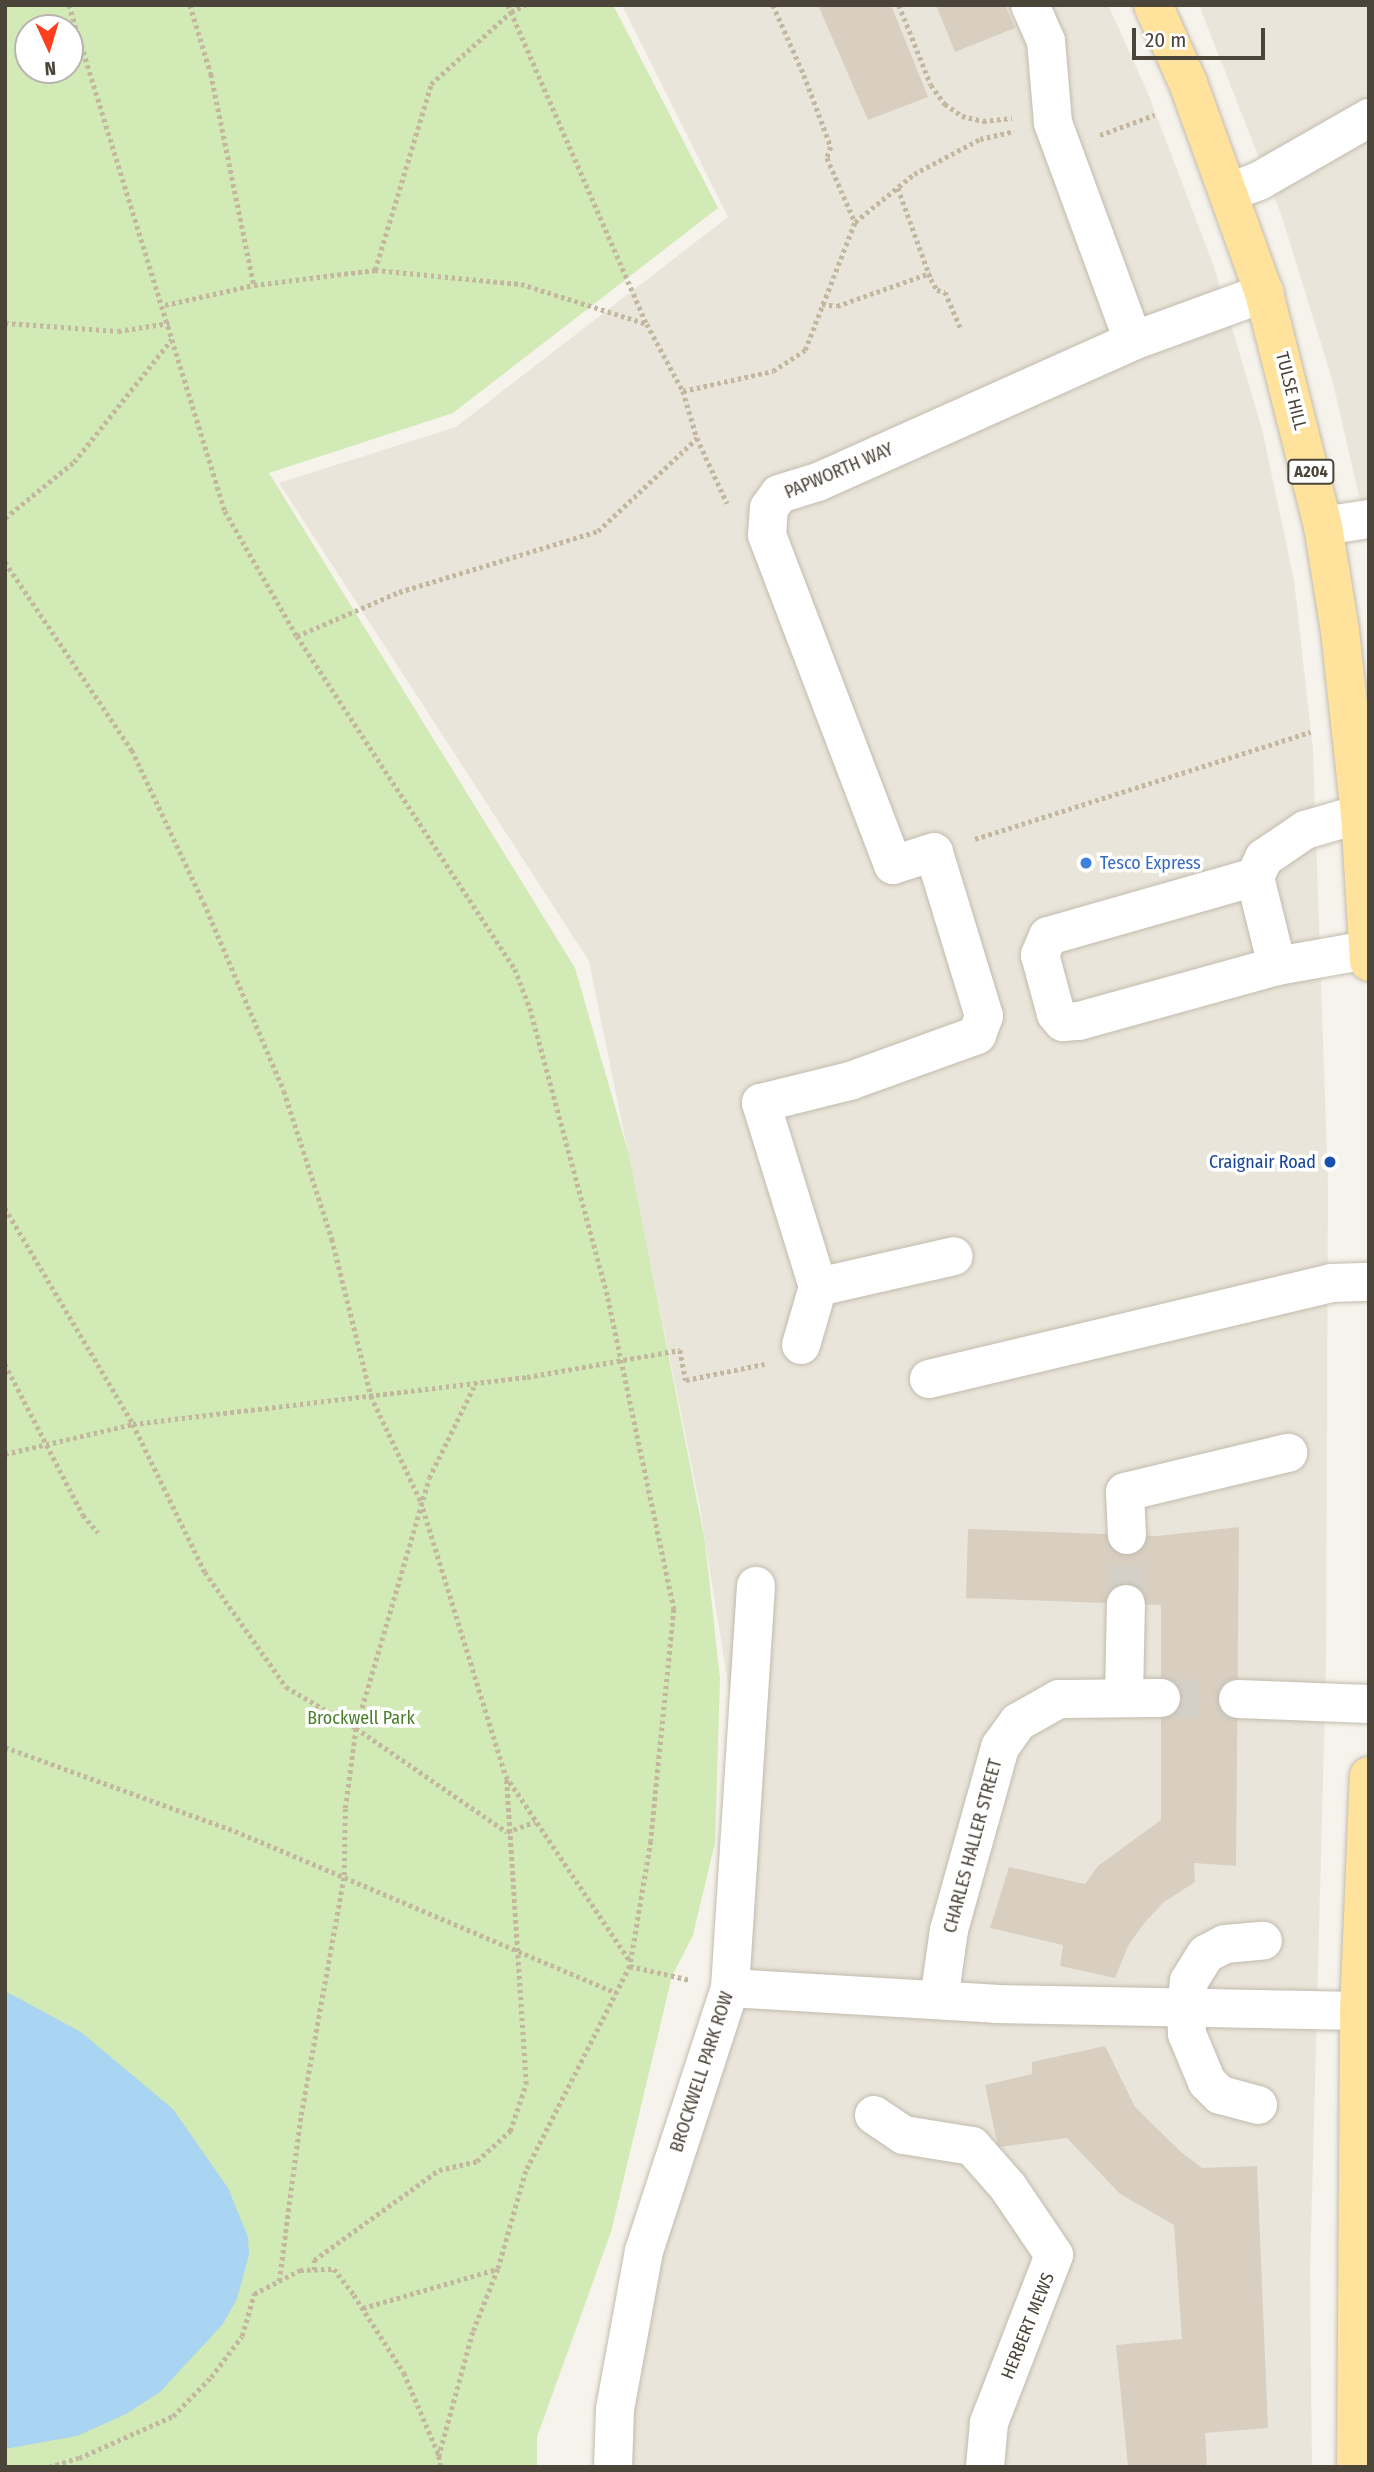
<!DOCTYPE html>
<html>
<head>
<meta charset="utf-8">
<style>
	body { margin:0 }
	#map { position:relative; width:1374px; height:2472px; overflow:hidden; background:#f6f3ec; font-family:"Fira Sans Condensed",sans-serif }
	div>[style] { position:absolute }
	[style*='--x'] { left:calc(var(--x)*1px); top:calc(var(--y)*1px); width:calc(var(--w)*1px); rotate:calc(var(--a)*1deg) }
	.residential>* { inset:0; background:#eae5da }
	.green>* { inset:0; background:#d2eab5 }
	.water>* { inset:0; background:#a9d4f2 }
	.building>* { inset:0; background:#d8cfc1 }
	.minor-tunnel>* { height:38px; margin-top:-19px; transform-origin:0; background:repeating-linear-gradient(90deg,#d4d0c8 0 38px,transparent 0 57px) }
	.path>* { height:4.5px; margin-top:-2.25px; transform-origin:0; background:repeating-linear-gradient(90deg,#c4b79f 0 3.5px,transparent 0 7px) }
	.roads { filter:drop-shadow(0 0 2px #c2bbae) drop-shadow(0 0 2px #c2bbae) }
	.minor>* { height:38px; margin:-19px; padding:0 19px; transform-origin:19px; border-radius:19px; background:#fff }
	.major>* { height:38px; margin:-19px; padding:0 19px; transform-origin:19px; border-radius:19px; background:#ffe39c }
	.dots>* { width:19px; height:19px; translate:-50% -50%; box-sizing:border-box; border:4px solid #fff; border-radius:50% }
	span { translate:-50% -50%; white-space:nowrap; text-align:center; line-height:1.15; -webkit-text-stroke:7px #fff; paint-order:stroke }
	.shield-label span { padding:2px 5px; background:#fff; border:2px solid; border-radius:5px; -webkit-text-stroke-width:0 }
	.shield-label { font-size:16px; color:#4b4439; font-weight:700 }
	.street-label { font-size:18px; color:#4b4439 }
	.shop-label { font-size:18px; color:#366cbe }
	.left { translate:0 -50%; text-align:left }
	.transit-label { font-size:18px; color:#164399 }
	.right { translate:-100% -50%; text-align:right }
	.park-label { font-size:18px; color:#4a7f2a }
	.frame { position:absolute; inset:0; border:7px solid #4b4439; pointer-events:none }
	.north { position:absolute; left:14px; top:14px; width:70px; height:70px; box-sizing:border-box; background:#fff; border:2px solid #b7b4b0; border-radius:50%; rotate:176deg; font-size:19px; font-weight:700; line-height:28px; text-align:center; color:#4b4439 }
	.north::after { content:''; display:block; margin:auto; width:24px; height:32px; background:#fc3f1d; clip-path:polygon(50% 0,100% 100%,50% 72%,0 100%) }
	.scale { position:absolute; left:1132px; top:28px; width:133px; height:32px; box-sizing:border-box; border:4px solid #4b4439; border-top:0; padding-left:9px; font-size:21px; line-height:24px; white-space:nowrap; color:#4b4439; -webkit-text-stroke:5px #fff; paint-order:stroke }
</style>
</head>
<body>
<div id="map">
	<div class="residential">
		<i style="clip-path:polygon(622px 5px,1108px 5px,1147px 91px,1213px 264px,1262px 429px,1294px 580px,1313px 750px,1328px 1185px,1326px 1666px,1310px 2272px,1312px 2467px,621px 2467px,640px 2238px,739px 1947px,739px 1822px,729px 1691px,699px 1502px,589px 961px,279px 483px,456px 427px,728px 217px)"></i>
		<i style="clip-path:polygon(1199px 5px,1369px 5px,1369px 539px,1332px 379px,1281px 214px)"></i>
	</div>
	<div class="green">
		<i style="clip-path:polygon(evenodd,5px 5px,613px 5px,718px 208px,453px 413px,269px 473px,575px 968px,629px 1155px,705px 1541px,720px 1679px,715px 1843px,693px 1935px,672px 1976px,611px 2232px,537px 2437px,537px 2467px,5px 2467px,5px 5px,28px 28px,70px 28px,70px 70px,28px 70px,28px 28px)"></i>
	</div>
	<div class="water">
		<i style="clip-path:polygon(5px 1991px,81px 2032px,173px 2109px,228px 2188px,248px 2237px,249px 2255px,237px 2299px,223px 2324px,160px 2392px,126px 2414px,77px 2436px,5px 2449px)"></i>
	</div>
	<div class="building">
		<i style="clip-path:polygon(818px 5px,891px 5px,928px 97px,868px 120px)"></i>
		<i style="clip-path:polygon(936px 5px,1005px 5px,1015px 28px,955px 52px)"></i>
		<i style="clip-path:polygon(1239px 1527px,1236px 1866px,1194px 1863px,1195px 1882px,1164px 1902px,1145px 1922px,1128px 1946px,1115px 1978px,1060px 1966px,1063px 1945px,990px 1928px,1009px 1867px,1085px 1884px,1098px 1866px,1161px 1820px,1161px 1605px,966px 1598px,968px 1529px,1157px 1536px)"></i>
		<i style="clip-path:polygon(1105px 2046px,1135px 2107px,1181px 2152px,1202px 2168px,1257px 2166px,1268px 2428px,1205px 2433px,1207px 2467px,1128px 2467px,1116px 2345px,1182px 2339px,1174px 2225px,1120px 2194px,1067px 2138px,998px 2147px,985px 2085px,1032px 2074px,1032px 2062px)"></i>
	</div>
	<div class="minor-tunnel">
		<i style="--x:1126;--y:1604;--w:69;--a:-89.2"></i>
		<i style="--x:1161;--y:1698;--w:77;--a:0.7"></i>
	</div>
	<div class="path">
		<i style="--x:69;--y:5;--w:530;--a:72.87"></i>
		<i style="--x:225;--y:511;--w:144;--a:60.1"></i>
		<i style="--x:297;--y:636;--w:398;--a:56.8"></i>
		<i style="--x:515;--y:969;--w:42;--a:69"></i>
		<i style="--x:530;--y:1008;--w:300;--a:74.9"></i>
		<i style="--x:608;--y:1298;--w:318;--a:78"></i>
		<i style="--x:674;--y:1609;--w:233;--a:95.7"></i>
		<i style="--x:651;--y:1841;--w:127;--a:99.5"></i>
		<i style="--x:630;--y:1966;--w:230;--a:116.9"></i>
		<i style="--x:526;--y:2171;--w:102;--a:105.9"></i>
		<i style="--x:498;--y:2269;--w:68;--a:111.6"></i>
		<i style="--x:473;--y:2332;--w:129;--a:105.3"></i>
		<i style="--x:439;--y:2456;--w:11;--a:80"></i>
		<i style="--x:190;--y:5;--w:72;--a:73.1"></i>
		<i style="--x:211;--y:74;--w:215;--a:78.5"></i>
		<i style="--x:508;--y:5;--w:348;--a:66.5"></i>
		<i style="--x:773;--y:5;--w:77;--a:66.1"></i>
		<i style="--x:804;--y:75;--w:77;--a:69.4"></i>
		<i style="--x:831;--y:147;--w:12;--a:110"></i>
		<i style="--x:827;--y:158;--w:70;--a:66.4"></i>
		<i style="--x:899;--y:5;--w:86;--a:68.2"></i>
		<i style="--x:931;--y:85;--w:24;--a:54"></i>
		<i style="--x:945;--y:104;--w:21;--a:35"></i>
		<i style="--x:962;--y:116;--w:22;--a:13"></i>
		<i style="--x:983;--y:121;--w:29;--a:-6"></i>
		<i style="--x:1100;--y:135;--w:58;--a:-20.3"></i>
		<i style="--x:898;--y:188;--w:97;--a:70.1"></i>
		<i style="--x:931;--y:279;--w:13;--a:61"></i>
		<i style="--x:937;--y:290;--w:8;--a:14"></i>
		<i style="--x:945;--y:292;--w:40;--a:66.6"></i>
		<i style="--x:375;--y:270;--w:194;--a:-73.2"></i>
		<i style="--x:431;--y:84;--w:108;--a:-42"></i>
		<i style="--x:511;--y:12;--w:16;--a:-27"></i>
		<i style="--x:822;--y:304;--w:15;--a:8"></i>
		<i style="--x:837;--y:306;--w:99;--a:-19.5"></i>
		<i style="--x:165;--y:305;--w:91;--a:-12.7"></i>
		<i style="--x:254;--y:285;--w:122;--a:-7.1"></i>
		<i style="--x:375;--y:270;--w:147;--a:5.5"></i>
		<i style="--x:521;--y:284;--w:132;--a:17.6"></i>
		<i style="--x:647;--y:324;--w:76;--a:61.8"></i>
		<i style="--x:683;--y:391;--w:49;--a:73.4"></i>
		<i style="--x:697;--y:438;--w:72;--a:65.2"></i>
		<i style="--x:5;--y:323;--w:113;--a:4"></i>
		<i style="--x:118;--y:331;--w:52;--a:-8.9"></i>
		<i style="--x:683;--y:391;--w:92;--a:-12.5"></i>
		<i style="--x:773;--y:371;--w:38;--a:-33"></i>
		<i style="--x:805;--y:350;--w:137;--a:-68.7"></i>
		<i style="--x:855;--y:222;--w:76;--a:-39.1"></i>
		<i style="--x:914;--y:174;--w:75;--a:-27.9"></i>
		<i style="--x:980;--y:139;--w:35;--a:-13"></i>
		<i style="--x:5;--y:518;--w:89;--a:-39.1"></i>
		<i style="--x:74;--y:462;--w:157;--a:-51.5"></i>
		<i style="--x:5;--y:562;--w:227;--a:56"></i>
		<i style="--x:132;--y:750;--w:169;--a:64.8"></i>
		<i style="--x:204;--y:903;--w:204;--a:66.9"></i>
		<i style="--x:284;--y:1091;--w:156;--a:72"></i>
		<i style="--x:332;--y:1239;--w:162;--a:76"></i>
		<i style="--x:371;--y:1396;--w:117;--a:64.7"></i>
		<i style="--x:421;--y:1502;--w:287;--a:72.8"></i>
		<i style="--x:506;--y:1776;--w:223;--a:56.2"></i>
		<i style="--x:297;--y:636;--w:111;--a:-23.3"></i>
		<i style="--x:399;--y:592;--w:208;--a:-17"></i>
		<i style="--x:598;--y:531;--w:136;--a:-43.2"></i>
		<i style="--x:975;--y:839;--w:352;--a:-17.7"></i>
		<i style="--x:5;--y:1208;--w:251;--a:59.3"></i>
		<i style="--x:133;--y:1424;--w:165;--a:64.1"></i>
		<i style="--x:205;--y:1572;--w:141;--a:54.8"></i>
		<i style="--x:286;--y:1687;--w:81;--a:30.4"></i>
		<i style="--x:356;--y:1728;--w:183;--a:34.6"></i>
		<i style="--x:507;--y:1832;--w:30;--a:-20"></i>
		<i style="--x:5;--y:1364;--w:170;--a:62.7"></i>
		<i style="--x:83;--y:1515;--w:23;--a:49"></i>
		<i style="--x:5;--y:1454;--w:131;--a:-13.2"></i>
		<i style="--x:133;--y:1424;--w:397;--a:-6.8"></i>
		<i style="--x:527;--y:1377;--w:155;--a:-10"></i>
		<i style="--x:680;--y:1350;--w:31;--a:79"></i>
		<i style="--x:686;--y:1380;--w:80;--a:-11.6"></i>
		<i style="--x:5;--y:1747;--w:245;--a:20.1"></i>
		<i style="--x:235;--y:1831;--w:414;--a:23"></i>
		<i style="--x:630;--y:1966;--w:62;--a:13.1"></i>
		<i style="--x:314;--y:2270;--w:10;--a:-90"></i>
		<i style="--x:314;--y:2260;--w:154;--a:-35.8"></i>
		<i style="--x:439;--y:2170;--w:39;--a:-13"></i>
		<i style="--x:477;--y:2161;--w:45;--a:-42.3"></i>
		<i style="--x:510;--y:2131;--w:50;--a:-71.2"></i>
		<i style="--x:526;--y:2084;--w:308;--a:-93.7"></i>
		<i style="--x:279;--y:2281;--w:167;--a:-82.5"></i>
		<i style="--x:301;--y:2115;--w:244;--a:-79.8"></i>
		<i style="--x:344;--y:1875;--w:67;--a:-89.1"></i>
		<i style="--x:345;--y:1808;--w:81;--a:-82.2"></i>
		<i style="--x:356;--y:1728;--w:260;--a:-73.7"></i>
		<i style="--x:429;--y:1478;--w:107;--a:-63.9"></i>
		<i style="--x:363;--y:2308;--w:140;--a:-16.2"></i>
		<i style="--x:49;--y:2467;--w:31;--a:-17"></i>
		<i style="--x:79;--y:2458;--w:103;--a:-24.1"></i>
		<i style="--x:173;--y:2416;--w:54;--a:-45.7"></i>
		<i style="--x:211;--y:2377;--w:51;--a:-52.9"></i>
		<i style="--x:242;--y:2336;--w:44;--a:-74.1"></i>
		<i style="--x:254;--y:2294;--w:52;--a:-27.6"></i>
		<i style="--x:300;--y:2270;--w:34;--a:-2"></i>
		<i style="--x:334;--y:2269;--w:33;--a:52"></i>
		<i style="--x:354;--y:2295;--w:93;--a:57.3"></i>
		<i style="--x:404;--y:2373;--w:89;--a:66.9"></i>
	</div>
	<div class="roads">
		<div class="minor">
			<i style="--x:1030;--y:5;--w:39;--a:66"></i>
			<i style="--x:1046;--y:41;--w:82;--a:85.1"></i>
			<i style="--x:1053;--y:123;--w:232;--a:69.8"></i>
			<i style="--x:1230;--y:192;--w:31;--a:-21"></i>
			<i style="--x:1259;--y:181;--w:127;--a:-29.8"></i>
			<i style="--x:1323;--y:526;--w:47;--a:-8.7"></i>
			<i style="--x:1255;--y:877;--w:215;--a:164.1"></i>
			<i style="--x:1048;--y:936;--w:21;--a:113"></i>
			<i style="--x:1040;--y:955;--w:61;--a:74.8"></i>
			<i style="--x:1056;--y:1014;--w:11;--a:49"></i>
			<i style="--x:1063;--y:1022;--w:16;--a:-4"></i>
			<i style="--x:1079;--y:1021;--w:205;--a:-15.5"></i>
			<i style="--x:1277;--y:966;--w:92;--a:-10"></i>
			<i style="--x:1277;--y:966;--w:92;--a:-103.9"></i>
			<i style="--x:1255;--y:877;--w:21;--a:-65"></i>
			<i style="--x:1264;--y:858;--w:50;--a:-34.3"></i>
			<i style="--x:1305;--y:830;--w:57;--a:-16.2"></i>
			<i style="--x:818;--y:1287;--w:193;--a:-107.2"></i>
			<i style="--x:761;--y:1103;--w:92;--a:-13.9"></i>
			<i style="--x:850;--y:1081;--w:135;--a:-19.9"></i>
			<i style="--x:977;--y:1035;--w:20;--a:-70"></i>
			<i style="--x:984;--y:1016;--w:171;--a:-107"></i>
			<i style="--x:934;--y:852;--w:43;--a:162.4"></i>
			<i style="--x:893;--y:865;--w:353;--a:-110.9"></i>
			<i style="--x:767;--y:535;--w:27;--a:-86"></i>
			<i style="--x:769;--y:508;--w:17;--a:-54"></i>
			<i style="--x:779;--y:494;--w:41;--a:-17.1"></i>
			<i style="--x:818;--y:482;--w:345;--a:-24.1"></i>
			<i style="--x:1133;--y:341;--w:140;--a:-20.1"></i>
			<i style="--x:801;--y:1345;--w:60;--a:-73.7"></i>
			<i style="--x:818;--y:1287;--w:139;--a:-12.8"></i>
			<i style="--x:929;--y:1379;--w:413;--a:-13.4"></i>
			<i style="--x:1331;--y:1283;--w:38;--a:-2"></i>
			<i style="--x:1127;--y:1535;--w:43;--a:-92.7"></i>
			<i style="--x:1125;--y:1492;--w:168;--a:-13.5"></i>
			<i style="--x:1124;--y:1696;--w:92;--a:-88.8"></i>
			<i style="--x:1238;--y:1699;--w:131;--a:2.2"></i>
			<i style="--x:730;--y:1988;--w:266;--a:3.4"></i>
			<i style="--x:996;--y:2004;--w:363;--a:1.1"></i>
			<i style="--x:939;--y:2000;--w:71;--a:-81.9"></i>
			<i style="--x:949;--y:1930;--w:190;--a:-74.4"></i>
			<i style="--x:1000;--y:1747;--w:31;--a:-54"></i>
			<i style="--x:1018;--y:1722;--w:47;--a:-29.3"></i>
			<i style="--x:1059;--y:1699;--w:102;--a:-0.6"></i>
			<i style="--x:1258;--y:2105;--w:39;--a:-165"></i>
			<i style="--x:1220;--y:2095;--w:18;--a:-135"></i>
			<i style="--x:1207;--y:2082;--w:52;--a:-112.6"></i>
			<i style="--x:1187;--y:2034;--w:25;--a:-92"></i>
			<i style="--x:1186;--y:2009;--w:28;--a:-84"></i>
			<i style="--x:1189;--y:1981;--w:32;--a:-58"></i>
			<i style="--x:1206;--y:1954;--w:21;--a:-28"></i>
			<i style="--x:1225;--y:1944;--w:38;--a:-5"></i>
			<i style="--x:874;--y:2115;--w:36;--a:34"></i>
			<i style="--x:904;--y:2135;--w:69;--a:9.2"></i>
			<i style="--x:972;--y:2146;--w:55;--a:48.7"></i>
			<i style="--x:1008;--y:2187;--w:82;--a:55.9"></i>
			<i style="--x:1054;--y:2255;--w:180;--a:111.2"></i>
			<i style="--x:989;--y:2423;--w:44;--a:95.2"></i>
			<i style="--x:613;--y:2467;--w:58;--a:-88"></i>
			<i style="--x:615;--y:2409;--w:161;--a:-79.6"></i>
			<i style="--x:644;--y:2251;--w:277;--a:-71.9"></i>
			<i style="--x:730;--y:1988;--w:403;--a:-86.3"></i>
		</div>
		<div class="major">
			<i style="--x:1153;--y:5;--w:85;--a:65.8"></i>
			<i style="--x:1188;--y:83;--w:223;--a:70.1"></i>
			<i style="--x:1264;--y:293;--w:240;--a:75.8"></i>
			<i style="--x:1323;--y:526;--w:106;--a:80.8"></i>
			<i style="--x:1340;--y:631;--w:184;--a:83.8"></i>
			<i style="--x:1360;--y:814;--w:148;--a:86.5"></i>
			<i style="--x:1356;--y:2467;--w:456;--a:-89.6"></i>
			<i style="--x:1359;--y:2011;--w:235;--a:-87.6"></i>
		</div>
	</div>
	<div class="dots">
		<i style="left:1086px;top:863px;background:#3f7fe0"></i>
		<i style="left:1330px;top:1162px;background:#1a4fb4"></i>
	</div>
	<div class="shield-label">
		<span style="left:1311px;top:472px">A204</span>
	</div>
	<div class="street-label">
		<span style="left:1291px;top:391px;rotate:76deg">TULSE HILL</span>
		<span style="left:839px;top:471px;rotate:-23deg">PAPWORTH WAY</span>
		<span style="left:973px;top:1846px;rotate:-75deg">CHARLES HALLER STREET</span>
		<span style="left:702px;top:2072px;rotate:-72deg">BROCKWELL PARK ROW</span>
		<span style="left:1028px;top:2326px;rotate:-68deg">HERBERT MEWS</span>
	</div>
	<div class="shop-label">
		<span class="left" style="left:1100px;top:863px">Tesco Express</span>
	</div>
	<div class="transit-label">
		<span class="right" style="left:1316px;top:1162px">Craignair Road</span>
	</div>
	<div class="park-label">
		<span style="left:361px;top:1718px">Brockwell Park</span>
	</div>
	<div class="frame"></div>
	<div class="north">N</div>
	<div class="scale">20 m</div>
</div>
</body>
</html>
